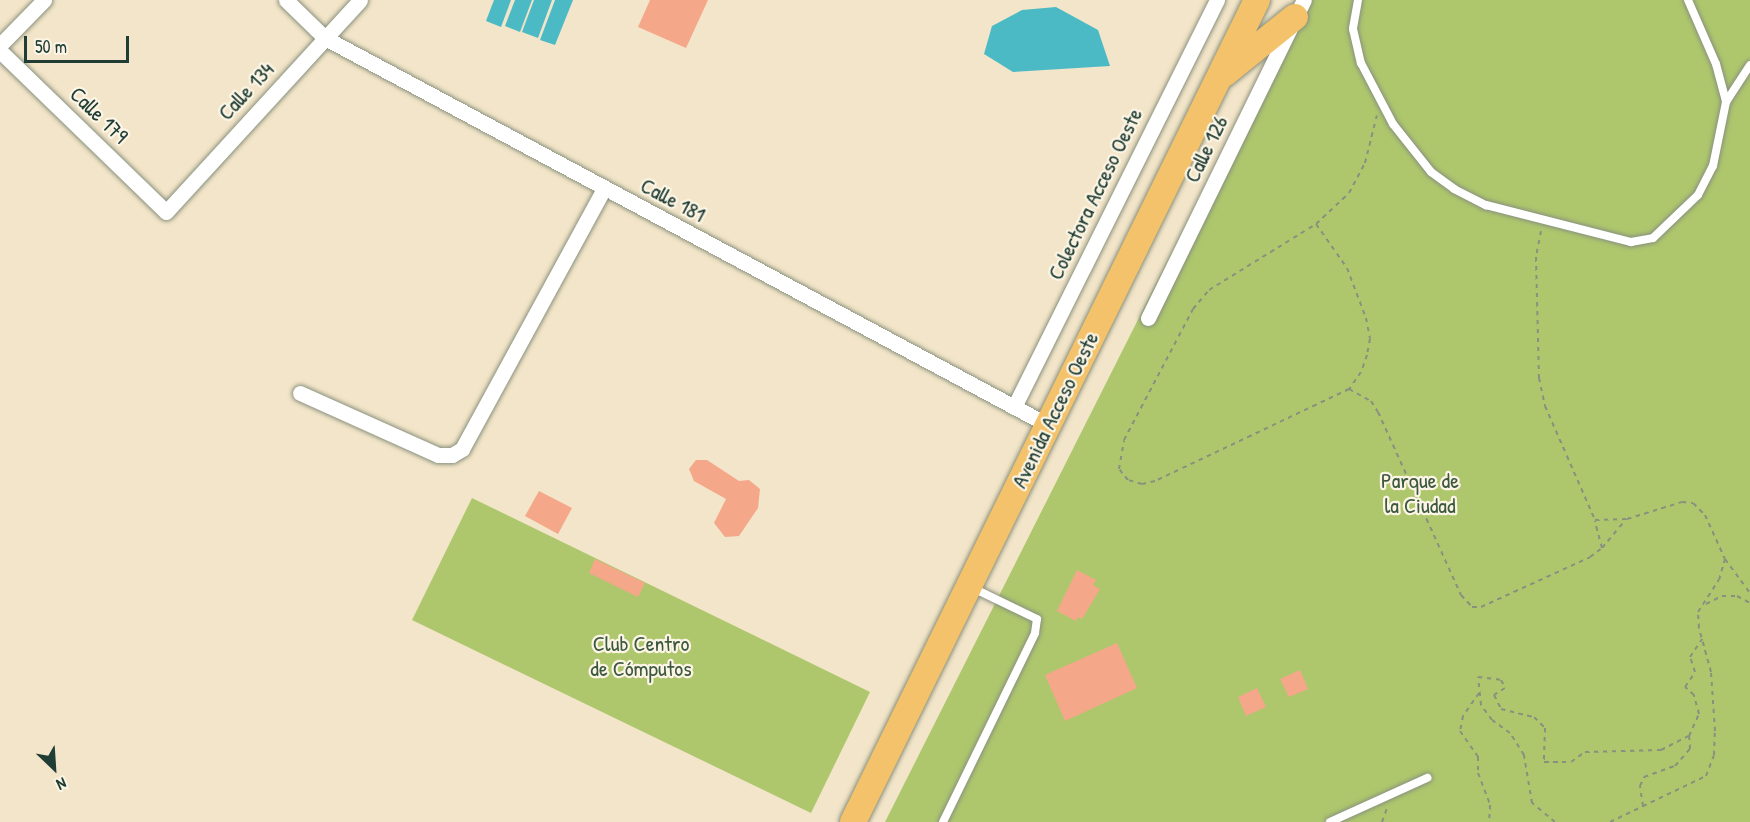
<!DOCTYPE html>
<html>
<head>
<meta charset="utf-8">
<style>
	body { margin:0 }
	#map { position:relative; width:1750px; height:822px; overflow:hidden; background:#f3e5c9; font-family:"Patrick Hand",sans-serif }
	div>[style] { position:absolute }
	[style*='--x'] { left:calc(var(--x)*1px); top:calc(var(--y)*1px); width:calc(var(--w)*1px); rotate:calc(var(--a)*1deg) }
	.green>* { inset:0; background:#aec76d }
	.water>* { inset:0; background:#4cbac4 }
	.building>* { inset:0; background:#f5a789 }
	.path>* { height:2px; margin-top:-1px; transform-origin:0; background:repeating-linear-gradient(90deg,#89917e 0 4.5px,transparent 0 9px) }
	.roads { filter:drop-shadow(0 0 2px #89917e) drop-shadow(0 0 2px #89917e) }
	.service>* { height:8px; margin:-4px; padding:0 4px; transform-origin:4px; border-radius:4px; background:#fff }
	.minor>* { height:15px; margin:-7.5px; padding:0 7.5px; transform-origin:7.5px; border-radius:7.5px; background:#fff }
	.trunk>* { height:26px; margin:-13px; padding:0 13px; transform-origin:13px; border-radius:13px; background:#f3c26a }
	span { translate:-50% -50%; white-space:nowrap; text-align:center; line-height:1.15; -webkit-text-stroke:4.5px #fcf5e5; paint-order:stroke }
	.street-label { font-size:22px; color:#1f3d34 }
	.park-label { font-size:22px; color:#3c593f }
	.north { position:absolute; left:24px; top:738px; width:60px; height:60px; -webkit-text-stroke:4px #fcf5e5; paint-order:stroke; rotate:155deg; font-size:16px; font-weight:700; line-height:24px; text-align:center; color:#1f3d34 }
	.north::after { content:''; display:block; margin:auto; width:21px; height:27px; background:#1f3d34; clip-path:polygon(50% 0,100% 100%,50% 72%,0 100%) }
	.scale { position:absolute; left:24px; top:36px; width:105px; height:27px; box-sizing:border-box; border:3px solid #1f3d34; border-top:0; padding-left:8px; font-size:18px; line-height:21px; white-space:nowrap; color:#1f3d34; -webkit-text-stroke:4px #fcf5e5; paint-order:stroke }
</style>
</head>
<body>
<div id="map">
	<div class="green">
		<i style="clip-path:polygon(1299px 0,1750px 0,1750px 822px,885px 822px)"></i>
		<i style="clip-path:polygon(472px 498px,870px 692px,811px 813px,412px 620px)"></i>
	</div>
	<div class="water">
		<i style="clip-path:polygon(494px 0,511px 0,501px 27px,486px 21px)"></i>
		<i style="clip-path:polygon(515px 0,532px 0,520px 32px,505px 26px)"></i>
		<i style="clip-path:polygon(534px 0,552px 0,538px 38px,522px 32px)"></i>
		<i style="clip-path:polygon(555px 0,573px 0,555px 45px,540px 40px)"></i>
		<i style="clip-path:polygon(1056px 7px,1098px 30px,1110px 66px,1013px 72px,984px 54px,992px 26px,1022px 10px)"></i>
	</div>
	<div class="building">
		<i style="clip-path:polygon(650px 0,708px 0,686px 48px,638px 27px)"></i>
		<i style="clip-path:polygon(696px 460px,707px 460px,739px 481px,749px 480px,760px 489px,758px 508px,739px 536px,725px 537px,714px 523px,726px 499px,694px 481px,689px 469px)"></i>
		<i style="clip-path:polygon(539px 491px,572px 508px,558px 534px,525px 516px)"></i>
		<i style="clip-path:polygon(595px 559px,645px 583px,638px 597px,589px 573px)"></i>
		<i style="clip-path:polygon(1077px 570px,1096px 580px,1093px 585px,1100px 589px,1082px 619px,1078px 617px,1076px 621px,1057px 611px)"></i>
		<i style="clip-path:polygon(1117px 643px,1137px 688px,1065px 721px,1045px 675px)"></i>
		<i style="clip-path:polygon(1300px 670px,1308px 689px,1289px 697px,1280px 679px)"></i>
		<i style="clip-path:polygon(1257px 688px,1266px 707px,1246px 716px,1238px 697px)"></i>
	</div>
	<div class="path">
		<i style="--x:1316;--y:224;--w:54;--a:54.8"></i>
		<i style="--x:1347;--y:268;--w:53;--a:69.2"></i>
		<i style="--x:1366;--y:318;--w:21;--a:79"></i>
		<i style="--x:1370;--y:339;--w:16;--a:101"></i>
		<i style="--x:1367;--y:355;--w:18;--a:109"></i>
		<i style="--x:1361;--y:372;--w:21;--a:125"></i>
		<i style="--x:1349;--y:389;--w:215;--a:154.6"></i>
		<i style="--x:1155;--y:481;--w:13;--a:167"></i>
		<i style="--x:1142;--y:484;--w:15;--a:-164"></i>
		<i style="--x:1128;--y:480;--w:14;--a:-129"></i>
		<i style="--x:1119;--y:469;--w:29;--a:-80"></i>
		<i style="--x:1124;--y:440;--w:148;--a:-62.2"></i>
		<i style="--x:1193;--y:309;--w:25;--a:-50"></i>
		<i style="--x:1209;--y:290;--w:126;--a:-31.7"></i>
		<i style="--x:1316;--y:224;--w:45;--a:-43.2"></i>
		<i style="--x:1349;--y:193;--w:34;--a:-62"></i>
		<i style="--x:1365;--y:163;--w:49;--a:-76"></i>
		<i style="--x:1541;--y:231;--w:26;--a:101"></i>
		<i style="--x:1536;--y:257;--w:121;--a:88.6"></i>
		<i style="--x:1539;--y:378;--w:29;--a:78"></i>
		<i style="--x:1545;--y:406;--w:124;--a:66.3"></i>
		<i style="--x:1595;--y:520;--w:32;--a:-2"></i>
		<i style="--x:1627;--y:519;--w:58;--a:-17.2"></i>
		<i style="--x:1682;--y:502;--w:11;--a:5"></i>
		<i style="--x:1693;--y:503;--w:17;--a:45"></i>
		<i style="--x:1705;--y:515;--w:48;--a:65.6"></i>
		<i style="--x:1349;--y:389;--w:25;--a:29"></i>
		<i style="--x:1371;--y:401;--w:13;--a:58"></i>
		<i style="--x:1378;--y:412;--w:201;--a:65.6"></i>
		<i style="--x:1461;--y:595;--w:16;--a:47"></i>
		<i style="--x:1472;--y:607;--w:9;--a:0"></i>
		<i style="--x:1481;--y:607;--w:120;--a:-24.6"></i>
		<i style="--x:1590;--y:557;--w:15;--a:-37"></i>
		<i style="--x:1602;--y:548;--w:28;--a:-105"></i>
		<i style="--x:1602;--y:548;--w:35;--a:-50"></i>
		<i style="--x:1706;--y:604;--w:18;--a:-27"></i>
		<i style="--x:1722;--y:596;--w:15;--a:0"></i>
		<i style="--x:1737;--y:596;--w:15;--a:28"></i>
		<i style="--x:1479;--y:693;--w:28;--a:125"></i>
		<i style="--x:1463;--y:716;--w:15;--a:101"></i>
		<i style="--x:1460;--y:731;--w:32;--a:55"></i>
		<i style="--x:1478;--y:757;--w:16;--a:90"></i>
		<i style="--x:1478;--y:773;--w:34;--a:69"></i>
		<i style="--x:1490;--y:805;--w:17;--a:93"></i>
		<i style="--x:1643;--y:806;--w:20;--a:-99"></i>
		<i style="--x:1640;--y:786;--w:10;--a:-66"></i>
		<i style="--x:1644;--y:777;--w:33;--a:-20"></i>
		<i style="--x:1675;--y:766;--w:23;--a:-49"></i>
		<i style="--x:1690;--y:749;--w:13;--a:-94"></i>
		<i style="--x:1382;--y:822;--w:15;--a:-70"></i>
		<i style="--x:1555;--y:822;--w:30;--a:-140"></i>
		<i style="--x:1532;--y:803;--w:49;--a:-99.5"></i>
		<i style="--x:1524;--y:755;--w:26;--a:-122"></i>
		<i style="--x:1510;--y:733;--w:22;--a:-144"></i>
		<i style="--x:1492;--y:720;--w:19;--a:-126"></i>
		<i style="--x:1481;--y:705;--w:28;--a:-96"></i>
		<i style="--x:1478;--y:677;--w:23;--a:7"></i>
		<i style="--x:1501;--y:680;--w:9;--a:63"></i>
		<i style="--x:1505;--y:688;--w:13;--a:148"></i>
		<i style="--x:1494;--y:695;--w:16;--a:63"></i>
		<i style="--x:1501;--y:709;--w:34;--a:14"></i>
		<i style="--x:1534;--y:717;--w:16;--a:45"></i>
		<i style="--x:1545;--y:728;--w:34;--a:92"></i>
		<i style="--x:1544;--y:762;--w:27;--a:0"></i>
		<i style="--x:1571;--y:762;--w:17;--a:-36"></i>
		<i style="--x:1585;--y:752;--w:76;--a:-1.5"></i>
		<i style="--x:1661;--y:750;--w:31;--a:-27"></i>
		<i style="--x:1689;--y:736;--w:24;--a:-66"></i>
		<i style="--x:1699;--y:714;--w:20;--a:-105"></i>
		<i style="--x:1694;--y:695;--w:12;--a:-138"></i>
		<i style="--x:1685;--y:687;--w:18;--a:-56"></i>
		<i style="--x:1695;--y:672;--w:16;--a:-108"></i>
		<i style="--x:1690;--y:657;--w:22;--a:-56"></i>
		<i style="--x:1610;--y:822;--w:106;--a:-25.6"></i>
		<i style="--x:1706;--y:776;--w:22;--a:-69"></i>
		<i style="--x:1714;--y:755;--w:24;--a:-88"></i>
		<i style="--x:1715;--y:731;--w:59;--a:-93.9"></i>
		<i style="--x:1711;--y:672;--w:46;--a:-105.3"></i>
		<i style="--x:1699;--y:628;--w:16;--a:-94"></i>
		<i style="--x:1698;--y:612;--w:38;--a:-57"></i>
		<i style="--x:1719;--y:580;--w:22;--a:-74"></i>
		<i style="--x:1725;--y:559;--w:42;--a:53.7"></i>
	</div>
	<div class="roads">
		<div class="service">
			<i style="--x:1358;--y:0;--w:29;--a:100"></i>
			<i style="--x:1353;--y:29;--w:35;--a:77"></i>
			<i style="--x:1361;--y:63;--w:69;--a:62.3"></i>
			<i style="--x:1393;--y:124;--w:61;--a:51.6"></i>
			<i style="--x:1431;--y:172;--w:29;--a:36"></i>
			<i style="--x:1454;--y:189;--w:36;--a:27"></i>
			<i style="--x:1486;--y:205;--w:150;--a:14.3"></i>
			<i style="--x:1631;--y:242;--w:22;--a:-10"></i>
			<i style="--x:1653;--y:238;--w:62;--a:-43.7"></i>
			<i style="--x:1698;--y:195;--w:33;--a:-63"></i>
			<i style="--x:1713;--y:166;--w:65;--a:-78.5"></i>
			<i style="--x:1726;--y:102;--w:44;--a:-57"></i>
			<i style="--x:1688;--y:0;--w:70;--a:66.4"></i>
			<i style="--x:1716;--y:64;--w:39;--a:75"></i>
			<i style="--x:943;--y:822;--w:210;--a:-64"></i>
			<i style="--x:1035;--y:633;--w:14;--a:-82"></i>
			<i style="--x:1037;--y:619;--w:71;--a:-154.2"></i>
			<i style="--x:1330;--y:822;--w:107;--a:-24.4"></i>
		</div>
		<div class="minor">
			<i style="--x:286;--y:0;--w:54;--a:44.3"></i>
			<i style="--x:325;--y:38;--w:820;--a:28.16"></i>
			<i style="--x:0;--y:45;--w:63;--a:-45.6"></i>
			<i style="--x:0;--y:51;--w:231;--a:44.1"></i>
			<i style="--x:166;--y:212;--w:287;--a:-47.5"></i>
			<i style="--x:1148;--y:318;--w:354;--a:-63.9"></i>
			<i style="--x:300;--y:393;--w:151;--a:24.2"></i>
			<i style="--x:438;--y:455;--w:14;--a:0"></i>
			<i style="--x:452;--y:455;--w:12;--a:-31"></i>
			<i style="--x:462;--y:449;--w:296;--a:-61.4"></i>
			<i style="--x:1014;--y:407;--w:455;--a:-63.5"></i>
		</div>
		<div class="trunk">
			<i style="--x:1224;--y:74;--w:91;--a:-38.8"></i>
			<i style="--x:853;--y:822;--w:916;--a:-63.83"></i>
		</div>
	</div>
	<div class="street-label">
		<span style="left:246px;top:91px;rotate:-47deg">Calle 134</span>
		<span style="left:99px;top:115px;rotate:44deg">Calle 179</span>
		<span style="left:1206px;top:149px;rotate:-64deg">Calle 126</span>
		<span style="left:1095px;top:194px;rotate:-64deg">Colectora Acceso Oeste</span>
		<span style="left:673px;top:200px;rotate:28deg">Calle 181</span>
		<span style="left:1055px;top:410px;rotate:-64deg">Avenida Acceso Oeste</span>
	</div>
	<div class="park-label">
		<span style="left:1420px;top:493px">Parque de<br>la Ciudad</span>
		<span style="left:641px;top:656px">Club Centro<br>de Cómputos</span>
	</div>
	<div class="north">N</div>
	<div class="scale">50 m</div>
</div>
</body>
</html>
